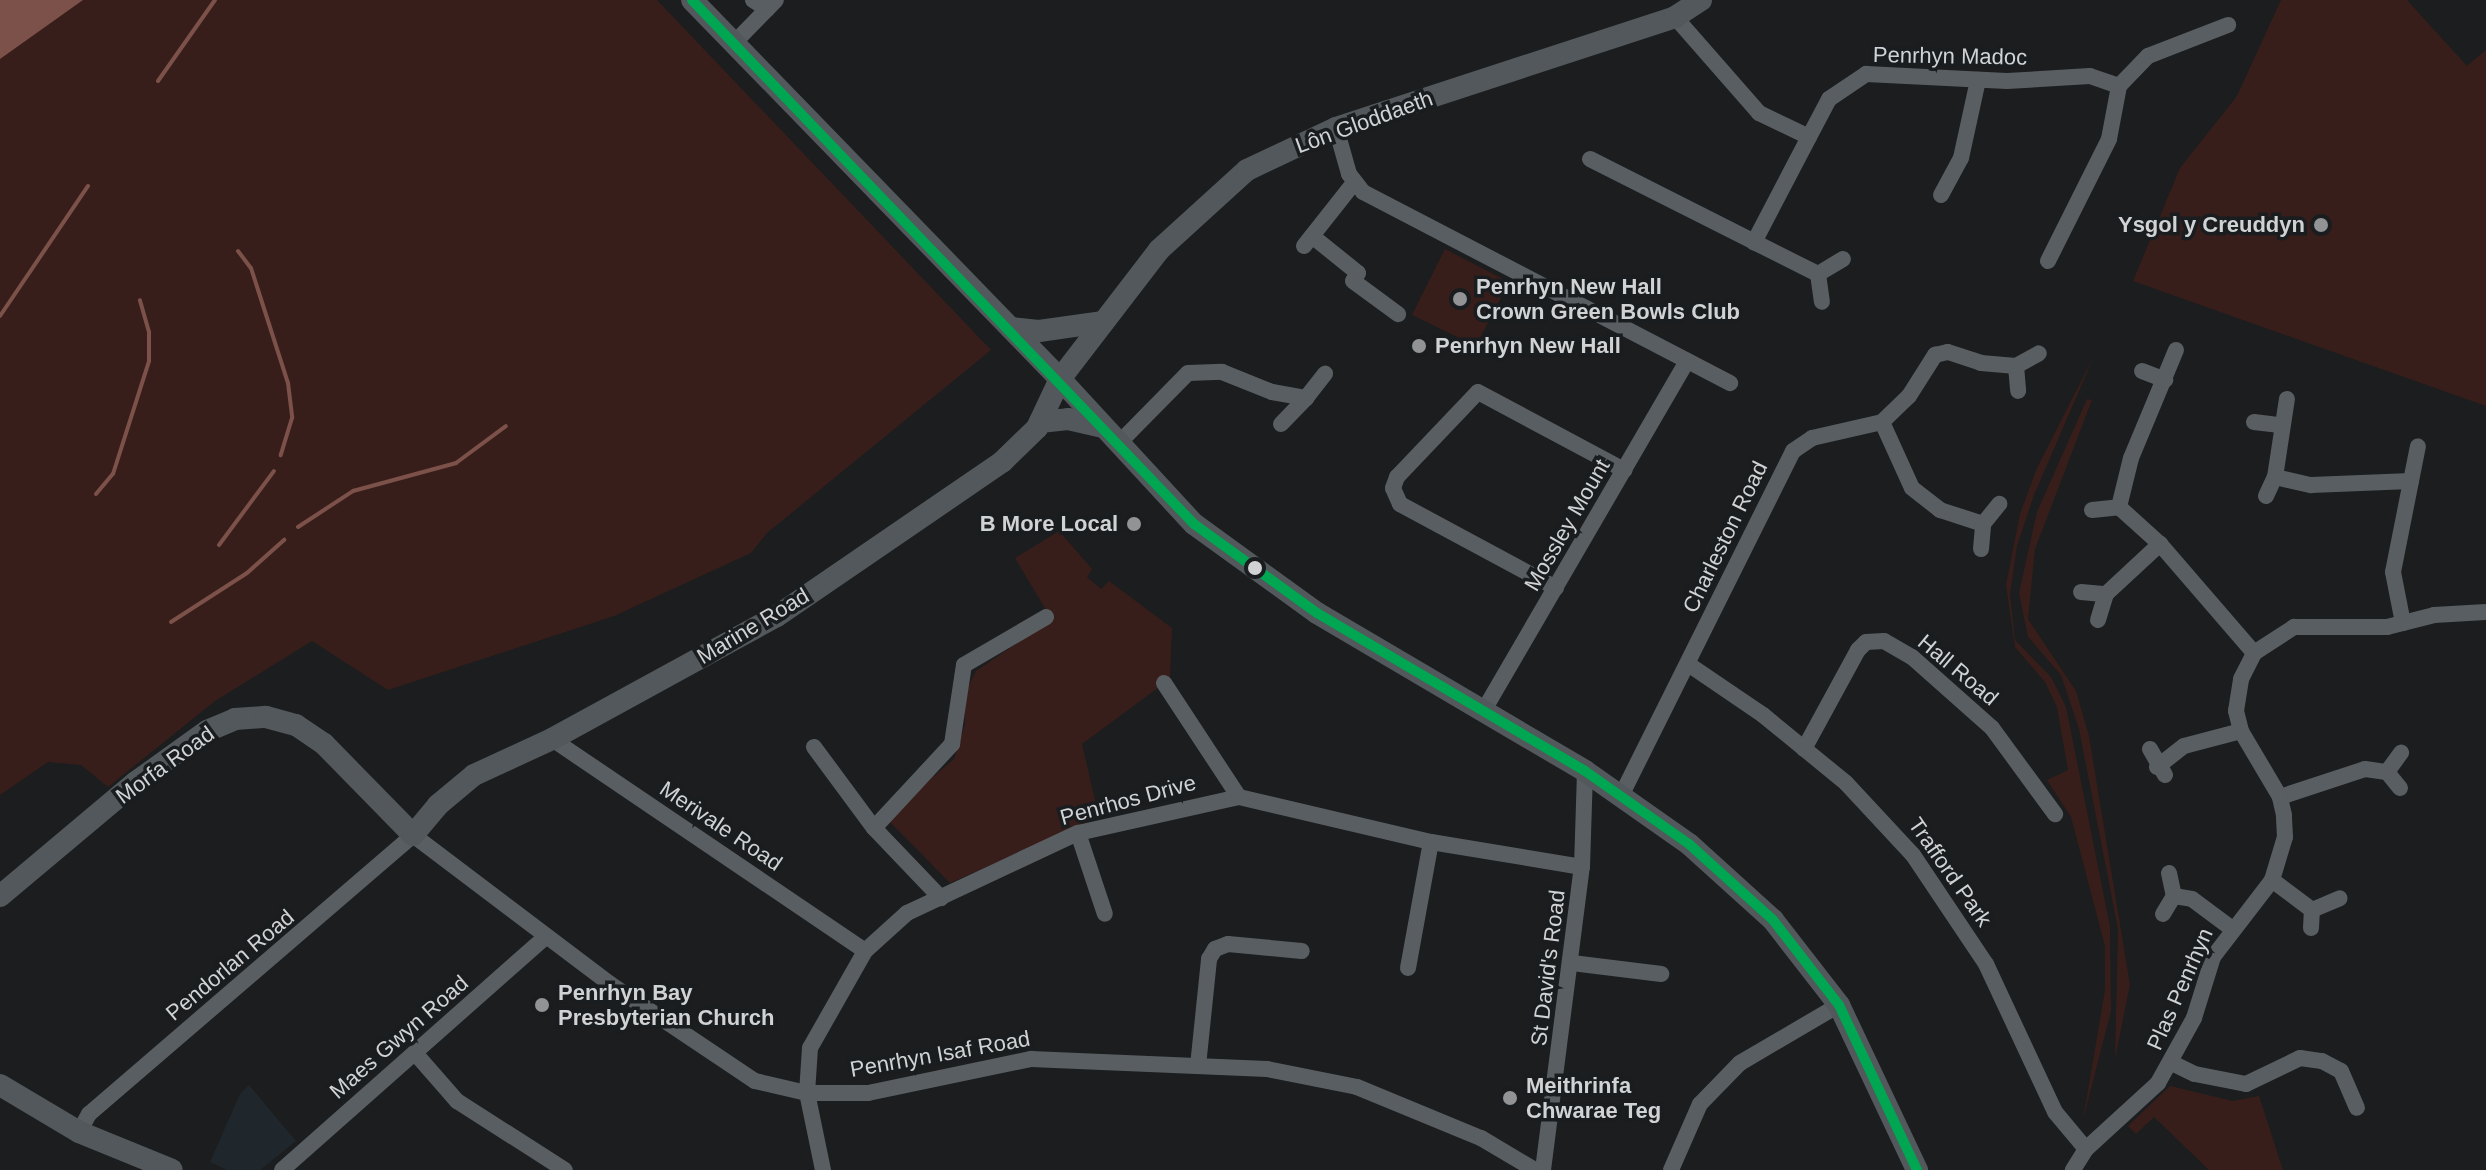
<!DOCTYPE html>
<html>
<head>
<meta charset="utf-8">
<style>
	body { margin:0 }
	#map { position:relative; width:2486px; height:1170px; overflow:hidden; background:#1b1d1e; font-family:Helvetica,sans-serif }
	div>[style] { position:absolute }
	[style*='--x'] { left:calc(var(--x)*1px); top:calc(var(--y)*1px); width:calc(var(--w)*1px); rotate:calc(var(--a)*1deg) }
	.built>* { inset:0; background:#20272c }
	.green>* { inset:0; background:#381e1a }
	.water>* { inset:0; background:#7c5149 }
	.stream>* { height:4px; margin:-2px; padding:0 2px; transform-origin:2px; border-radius:2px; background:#7c5149 }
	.street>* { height:16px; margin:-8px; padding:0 8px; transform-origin:8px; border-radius:8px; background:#595e62 }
	.secondary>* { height:22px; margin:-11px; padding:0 11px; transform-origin:11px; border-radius:11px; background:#52585b }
	.bus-1>* { height:10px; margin:-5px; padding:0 5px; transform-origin:5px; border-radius:5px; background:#00a651 }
	.dots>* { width:22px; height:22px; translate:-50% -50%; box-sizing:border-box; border:4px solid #1a1d1f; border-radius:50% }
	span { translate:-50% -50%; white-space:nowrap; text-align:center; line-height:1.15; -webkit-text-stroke:7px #1a1d1f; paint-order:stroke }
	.street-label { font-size:22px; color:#d0d2d4 }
	.poi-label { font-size:22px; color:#d0d2d4; font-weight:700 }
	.right { translate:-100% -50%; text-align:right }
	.left { translate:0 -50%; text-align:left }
</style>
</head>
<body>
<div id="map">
	<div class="built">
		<i style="clip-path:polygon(249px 1085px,296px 1141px,260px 1170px,227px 1170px,210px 1162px,240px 1094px)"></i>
	</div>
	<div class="green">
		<i style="clip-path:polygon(0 0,657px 0,991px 350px,767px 533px,751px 553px,614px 616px,388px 690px,312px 641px,215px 701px,108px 787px,81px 765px,48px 762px,0 795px)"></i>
		<i style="clip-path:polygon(2281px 0,2407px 0,2467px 66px,2486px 50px,2486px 406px,2133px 281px,2180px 168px,2237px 96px)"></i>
		<i style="clip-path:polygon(1445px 249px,1509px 282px,1476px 346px,1412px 315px)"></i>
		<i style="clip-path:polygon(2094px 356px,2034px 495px,2017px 546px,2010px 594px,2015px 640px,2051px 677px,2066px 707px,2110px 926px,2111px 1011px,2083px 1120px,2105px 990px,2105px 946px,2071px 817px,2047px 780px,2068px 770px,2057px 707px,2045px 682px,2015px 647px,2006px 585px,2020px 514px,2037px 468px)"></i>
		<i style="clip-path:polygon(2087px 399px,2092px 400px,2035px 549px,2028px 619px,2076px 691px,2089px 736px,2130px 985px,2115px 1059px,2118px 929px,2079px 729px,2061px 675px,2028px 637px,2019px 593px,2037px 512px)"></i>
		<i style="clip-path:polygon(1059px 531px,1092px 569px,1087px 577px,1101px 589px,1109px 581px,1172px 628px,1170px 679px,1082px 744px,1099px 817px,950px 883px,890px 822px,896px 809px,954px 759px,965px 724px,965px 694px,976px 671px,1052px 620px,1015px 558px)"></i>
		<i style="clip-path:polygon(2170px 1086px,2233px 1101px,2259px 1096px,2283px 1170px,2209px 1170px,2154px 1117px,2136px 1134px,2128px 1126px)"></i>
	</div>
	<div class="water">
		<i style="clip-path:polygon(0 0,83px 0,0 59px)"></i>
	</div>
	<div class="stream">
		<i style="--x:158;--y:81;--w:99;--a:-54.9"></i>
		<i style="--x:238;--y:251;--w:21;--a:53"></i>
		<i style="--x:251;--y:268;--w:121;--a:72.2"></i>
		<i style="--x:288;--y:383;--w:35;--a:83"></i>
		<i style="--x:292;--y:418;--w:39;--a:107"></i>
		<i style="--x:0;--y:316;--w:157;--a:-55.9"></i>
		<i style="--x:96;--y:494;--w:26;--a:-50"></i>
		<i style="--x:113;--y:474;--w:119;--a:-72.3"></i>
		<i style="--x:149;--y:361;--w:29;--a:-90"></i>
		<i style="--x:149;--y:332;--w:33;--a:-106"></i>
		<i style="--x:298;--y:527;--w:66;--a:-33.2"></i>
		<i style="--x:353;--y:491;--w:107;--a:-15.2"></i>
		<i style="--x:456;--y:463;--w:62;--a:-36.5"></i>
		<i style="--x:219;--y:545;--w:92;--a:-53.4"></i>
		<i style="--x:171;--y:622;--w:90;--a:-32.8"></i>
		<i style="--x:247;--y:573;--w:50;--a:-41.7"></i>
	</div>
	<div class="street">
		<i style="--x:753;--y:0;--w:17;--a:33"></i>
		<i style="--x:1675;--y:17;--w:128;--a:48.8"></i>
		<i style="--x:1759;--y:113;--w:55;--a:25.6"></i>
		<i style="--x:1809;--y:137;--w:119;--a:117.6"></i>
		<i style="--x:1754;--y:242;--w:72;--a:26.6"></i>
		<i style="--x:1818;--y:274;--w:29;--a:-31"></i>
		<i style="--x:734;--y:43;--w:60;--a:-45.7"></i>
		<i style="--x:2119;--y:86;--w:42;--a:-46"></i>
		<i style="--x:2148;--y:56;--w:86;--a:-21.2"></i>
		<i style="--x:1336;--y:128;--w:48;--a:74.2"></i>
		<i style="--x:1349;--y:174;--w:23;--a:52"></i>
		<i style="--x:1363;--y:192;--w:414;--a:27.5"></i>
		<i style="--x:1809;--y:137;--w:43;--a:-62.2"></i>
		<i style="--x:1829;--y:99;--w:45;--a:-34"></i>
		<i style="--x:1866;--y:74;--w:141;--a:2.8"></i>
		<i style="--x:2007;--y:81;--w:83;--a:-3.4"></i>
		<i style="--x:2090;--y:76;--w:31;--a:19"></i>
		<i style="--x:1590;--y:159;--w:184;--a:26.8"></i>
		<i style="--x:1941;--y:195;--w:42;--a:-61.6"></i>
		<i style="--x:1961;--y:158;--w:80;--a:-77.7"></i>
		<i style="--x:1312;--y:236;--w:59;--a:38.8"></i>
		<i style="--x:1358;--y:273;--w:9;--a:122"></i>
		<i style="--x:1353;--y:281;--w:56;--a:36.3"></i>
		<i style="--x:1304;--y:246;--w:79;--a:-51.7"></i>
		<i style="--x:2048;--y:261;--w:136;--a:-63.4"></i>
		<i style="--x:2109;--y:139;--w:54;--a:-79.3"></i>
		<i style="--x:1818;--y:274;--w:28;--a:82"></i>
		<i style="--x:2176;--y:350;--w:117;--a:112.6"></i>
		<i style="--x:2131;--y:458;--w:50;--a:103.8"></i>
		<i style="--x:2119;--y:507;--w:55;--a:42.1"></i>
		<i style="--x:2160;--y:544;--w:144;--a:49.2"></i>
		<i style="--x:2016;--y:366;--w:25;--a:85"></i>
		<i style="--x:2142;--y:371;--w:25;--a:21"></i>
		<i style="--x:1882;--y:422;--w:72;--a:65.6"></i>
		<i style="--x:1912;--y:488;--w:36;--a:38"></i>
		<i style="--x:1940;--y:510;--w:45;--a:18"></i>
		<i style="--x:1983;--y:524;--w:26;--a:-51"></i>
		<i style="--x:2254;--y:422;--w:26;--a:7"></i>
		<i style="--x:1281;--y:424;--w:36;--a:-46"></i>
		<i style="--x:1119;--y:443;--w:98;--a:-45.4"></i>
		<i style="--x:1188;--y:373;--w:34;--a:-2"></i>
		<i style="--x:1222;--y:372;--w:54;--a:21.8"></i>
		<i style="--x:1272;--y:392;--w:35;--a:10"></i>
		<i style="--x:1306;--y:398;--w:31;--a:-52"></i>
		<i style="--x:2275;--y:477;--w:79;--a:-81.3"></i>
		<i style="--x:2266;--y:496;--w:21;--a:-65"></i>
		<i style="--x:2275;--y:477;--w:37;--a:13"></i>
		<i style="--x:2311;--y:485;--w:100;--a:-2.3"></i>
		<i style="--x:2092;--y:510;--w:27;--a:-6"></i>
		<i style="--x:1981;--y:549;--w:25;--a:-85"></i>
		<i style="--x:1556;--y:588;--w:177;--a:-151.7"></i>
		<i style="--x:1400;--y:504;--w:17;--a:-114"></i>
		<i style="--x:1393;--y:488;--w:12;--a:-70"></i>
		<i style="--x:1397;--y:477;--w:117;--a:-46.4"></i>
		<i style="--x:1478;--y:392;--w:166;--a:28.1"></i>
		<i style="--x:2081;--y:592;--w:25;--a:5"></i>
		<i style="--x:2098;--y:620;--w:27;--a:-73"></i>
		<i style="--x:2106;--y:594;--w:74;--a:-42.8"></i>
		<i style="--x:2403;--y:623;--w:52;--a:-101.1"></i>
		<i style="--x:2393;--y:572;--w:128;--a:-78.8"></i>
		<i style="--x:1688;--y:664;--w:91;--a:34.2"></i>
		<i style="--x:1763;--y:715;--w:107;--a:39.3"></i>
		<i style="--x:1846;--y:783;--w:98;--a:47.1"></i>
		<i style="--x:1913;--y:855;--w:131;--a:56.2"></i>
		<i style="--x:1986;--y:964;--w:163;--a:65"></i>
		<i style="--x:2055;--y:1112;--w:48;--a:50"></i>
		<i style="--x:2086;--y:1149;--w:25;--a:122"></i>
		<i style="--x:1164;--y:683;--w:136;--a:56.7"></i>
		<i style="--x:1484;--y:710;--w:404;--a:-59.8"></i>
		<i style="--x:552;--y:739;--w:378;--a:34.1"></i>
		<i style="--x:814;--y:747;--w:101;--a:53.5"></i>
		<i style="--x:874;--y:828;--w:97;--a:46.3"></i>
		<i style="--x:1804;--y:749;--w:113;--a:-61.4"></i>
		<i style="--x:1858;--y:650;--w:11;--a:-45"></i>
		<i style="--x:1866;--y:642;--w:18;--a:-3"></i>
		<i style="--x:1884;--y:641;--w:32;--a:30"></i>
		<i style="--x:1912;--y:657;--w:107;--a:41.6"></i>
		<i style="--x:1992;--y:728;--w:107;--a:53.8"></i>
		<i style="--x:2150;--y:749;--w:30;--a:60"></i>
		<i style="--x:2157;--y:767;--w:34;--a:-38"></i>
		<i style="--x:2184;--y:746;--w:59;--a:-14.7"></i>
		<i style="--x:2400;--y:788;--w:21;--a:-129"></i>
		<i style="--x:2387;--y:772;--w:24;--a:-54"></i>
		<i style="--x:1621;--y:796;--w:385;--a:-63.5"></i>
		<i style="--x:1793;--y:451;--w:23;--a:-34"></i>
		<i style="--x:1812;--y:438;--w:72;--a:-12.9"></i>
		<i style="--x:1882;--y:422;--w:37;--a:-44"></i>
		<i style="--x:1909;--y:396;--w:49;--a:-57.6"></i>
		<i style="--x:1935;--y:355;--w:13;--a:-13"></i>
		<i style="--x:1948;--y:352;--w:35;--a:18"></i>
		<i style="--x:1981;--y:363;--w:35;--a:5"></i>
		<i style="--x:2016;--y:366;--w:26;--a:-29"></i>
		<i style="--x:2280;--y:797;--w:89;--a:-18.2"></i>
		<i style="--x:2365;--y:769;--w:22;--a:8"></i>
		<i style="--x:874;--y:828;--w:115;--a:-47.1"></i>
		<i style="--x:952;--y:744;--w:80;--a:-81.4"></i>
		<i style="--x:964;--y:665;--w:95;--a:-30.3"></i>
		<i style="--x:1078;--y:833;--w:85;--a:71.6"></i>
		<i style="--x:2169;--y:873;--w:24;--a:78"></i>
		<i style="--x:2272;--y:880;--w:50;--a:36.9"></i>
		<i style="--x:2312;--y:910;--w:30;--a:-23"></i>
		<i style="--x:2163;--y:914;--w:21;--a:-59"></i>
		<i style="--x:2174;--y:896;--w:18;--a:9"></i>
		<i style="--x:2192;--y:899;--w:49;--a:36.6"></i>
		<i style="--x:2311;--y:928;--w:18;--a:-87"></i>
		<i style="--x:1572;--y:963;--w:90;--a:7"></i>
		<i style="--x:1408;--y:968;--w:128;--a:-79.7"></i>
		<i style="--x:415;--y:1053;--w:64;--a:48.8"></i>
		<i style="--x:457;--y:1101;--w:128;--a:32.6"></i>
		<i style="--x:2172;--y:1063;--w:25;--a:26"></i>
		<i style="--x:2195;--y:1074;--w:52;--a:11.1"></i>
		<i style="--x:2246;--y:1084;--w:60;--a:-25.7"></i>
		<i style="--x:2300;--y:1058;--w:22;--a:8"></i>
		<i style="--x:2322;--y:1061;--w:21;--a:28"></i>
		<i style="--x:2341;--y:1071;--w:40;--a:66.6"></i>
		<i style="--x:1198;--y:1066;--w:108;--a:-84.1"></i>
		<i style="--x:1209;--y:959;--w:12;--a:-59"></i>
		<i style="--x:1215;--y:949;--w:14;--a:-21"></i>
		<i style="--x:1228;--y:944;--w:74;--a:5.4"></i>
		<i style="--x:79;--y:1132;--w:21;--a:-61"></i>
		<i style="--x:89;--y:1114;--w:428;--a:-40.7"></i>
		<i style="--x:413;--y:835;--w:247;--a:37.1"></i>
		<i style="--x:610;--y:984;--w:174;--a:33.8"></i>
		<i style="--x:755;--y:1081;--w:53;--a:13"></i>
		<i style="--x:807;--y:1093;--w:61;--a:0"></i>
		<i style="--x:868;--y:1093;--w:167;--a:-11.8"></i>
		<i style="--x:1031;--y:1059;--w:236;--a:2.4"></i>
		<i style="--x:1267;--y:1069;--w:92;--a:11.3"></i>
		<i style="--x:1357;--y:1087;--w:134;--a:22.4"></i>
		<i style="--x:1481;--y:1138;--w:63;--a:30.7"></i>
		<i style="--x:2086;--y:1149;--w:98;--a:-42.5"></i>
		<i style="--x:2158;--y:1083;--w:74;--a:-61"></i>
		<i style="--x:2194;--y:1018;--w:64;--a:-72.7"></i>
		<i style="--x:2213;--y:957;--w:97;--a:-52.5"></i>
		<i style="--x:2272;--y:880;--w:45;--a:-73.2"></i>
		<i style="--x:2285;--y:837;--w:22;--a:-93"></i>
		<i style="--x:2284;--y:815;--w:18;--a:-103"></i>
		<i style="--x:2280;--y:797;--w:77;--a:-120.6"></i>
		<i style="--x:2241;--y:731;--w:21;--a:-104"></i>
		<i style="--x:2236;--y:711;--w:32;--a:-81"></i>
		<i style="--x:2241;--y:679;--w:29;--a:-63"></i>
		<i style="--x:2254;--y:653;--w:48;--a:-33"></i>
		<i style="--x:2294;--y:627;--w:93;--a:0"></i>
		<i style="--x:2387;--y:627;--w:49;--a:-14.3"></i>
		<i style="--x:2434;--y:615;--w:52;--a:-3.3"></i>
		<i style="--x:282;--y:1170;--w:351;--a:-41.5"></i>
		<i style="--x:823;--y:1170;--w:79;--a:-101.7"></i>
		<i style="--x:807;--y:1093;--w:45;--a:-86.2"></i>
		<i style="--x:810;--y:1048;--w:112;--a:-60.4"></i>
		<i style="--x:865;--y:951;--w:57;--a:-42.1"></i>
		<i style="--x:907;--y:913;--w:189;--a:-25.1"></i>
		<i style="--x:1078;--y:833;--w:165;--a:-12.6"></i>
		<i style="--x:1239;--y:797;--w:197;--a:13.2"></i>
		<i style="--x:1431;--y:842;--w:153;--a:9.4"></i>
		<i style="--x:1543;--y:1170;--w:305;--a:-82.7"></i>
		<i style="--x:1582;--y:867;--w:96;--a:-88.2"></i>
		<i style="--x:1671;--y:1170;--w:72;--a:-66.3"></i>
		<i style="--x:1700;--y:1104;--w:57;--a:-45.7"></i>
		<i style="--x:1740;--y:1063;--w:115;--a:-30.4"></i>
	</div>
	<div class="secondary">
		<i style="--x:692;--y:0;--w:528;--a:45.84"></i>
		<i style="--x:1060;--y:379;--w:197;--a:47.3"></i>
		<i style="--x:1194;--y:524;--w:152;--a:35.9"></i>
		<i style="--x:1317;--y:613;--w:311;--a:30.5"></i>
		<i style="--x:1585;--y:771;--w:127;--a:35.1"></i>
		<i style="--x:1689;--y:844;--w:113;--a:42.1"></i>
		<i style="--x:1773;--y:920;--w:108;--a:52.2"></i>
		<i style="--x:1839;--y:1005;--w:183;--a:64.7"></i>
		<i style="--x:1011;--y:328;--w:28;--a:6"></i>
		<i style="--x:1039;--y:331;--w:65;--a:-8"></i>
		<i style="--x:1040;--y:422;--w:28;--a:-6"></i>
		<i style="--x:1068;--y:419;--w:37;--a:13"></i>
		<i style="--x:0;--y:896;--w:177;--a:-40"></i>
		<i style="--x:136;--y:782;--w:87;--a:-35.7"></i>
		<i style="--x:207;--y:731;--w:30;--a:-23"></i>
		<i style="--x:235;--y:719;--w:31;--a:-4"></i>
		<i style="--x:266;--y:717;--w:31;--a:15"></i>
		<i style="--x:296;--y:725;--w:34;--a:34"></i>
		<i style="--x:324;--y:744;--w:127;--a:45.6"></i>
		<i style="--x:413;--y:835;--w:39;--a:-50"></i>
		<i style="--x:438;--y:805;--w:47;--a:-39.8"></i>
		<i style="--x:474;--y:775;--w:86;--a:-24.8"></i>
		<i style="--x:552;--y:739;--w:256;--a:-28.7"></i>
		<i style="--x:777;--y:616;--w:273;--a:-34.4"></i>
		<i style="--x:1002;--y:462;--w:49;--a:-44.2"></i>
		<i style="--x:1037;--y:428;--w:54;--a:-64.9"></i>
		<i style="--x:1060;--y:379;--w:163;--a:-52.5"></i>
		<i style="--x:1159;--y:250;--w:119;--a:-42.3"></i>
		<i style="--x:1247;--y:170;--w:98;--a:-25.3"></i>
		<i style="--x:1336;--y:128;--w:357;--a:-18.1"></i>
		<i style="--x:1675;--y:17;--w:31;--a:-33"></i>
		<i style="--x:0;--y:1085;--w:92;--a:30.7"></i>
		<i style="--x:79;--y:1132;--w:100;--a:22.2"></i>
	</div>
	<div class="bus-1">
		<i style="--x:692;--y:0;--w:726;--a:46.23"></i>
		<i style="--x:1194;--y:524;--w:152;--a:35.9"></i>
		<i style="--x:1317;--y:613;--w:311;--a:30.5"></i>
		<i style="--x:1585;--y:771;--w:127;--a:35.1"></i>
		<i style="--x:1689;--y:844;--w:113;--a:42.1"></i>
		<i style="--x:1773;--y:920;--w:108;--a:52.2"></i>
		<i style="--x:1839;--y:1005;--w:183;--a:64.7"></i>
	</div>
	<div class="dots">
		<i style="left:2321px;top:225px;background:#919394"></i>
		<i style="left:1460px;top:299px;background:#919394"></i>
		<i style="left:1419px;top:346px;background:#919394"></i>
		<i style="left:1134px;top:524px;background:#919394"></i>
		<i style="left:1255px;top:568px;background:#d0d2d4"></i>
		<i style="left:542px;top:1005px;background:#919394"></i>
		<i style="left:1510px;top:1098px;background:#919394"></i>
	</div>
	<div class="street-label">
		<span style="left:1950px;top:56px;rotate:1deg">Penrhyn Madoc</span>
		<span style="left:1364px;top:122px;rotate:-20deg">Lôn Gloddaeth</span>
		<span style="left:1567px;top:525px;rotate:-60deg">Mossley Mount</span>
		<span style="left:1725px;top:537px;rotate:-64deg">Charleston Road</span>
		<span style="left:753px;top:626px;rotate:-31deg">Marine Road</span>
		<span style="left:1958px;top:670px;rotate:40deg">Hall Road</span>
		<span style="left:165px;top:765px;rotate:-36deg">Morfa Road</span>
		<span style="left:1128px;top:800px;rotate:-15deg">Penrhos Drive</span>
		<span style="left:721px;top:826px;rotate:34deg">Merivale Road</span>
		<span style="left:1950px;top:872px;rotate:55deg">Trafford Park</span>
		<span style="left:230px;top:965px;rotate:-40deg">Pendorlan Road</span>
		<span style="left:1548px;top:968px;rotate:-83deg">St David's Road</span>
		<span style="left:2180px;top:989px;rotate:-66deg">Plas Penrhyn</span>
		<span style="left:399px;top:1037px;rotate:-41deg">Maes Gwyn Road</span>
		<span style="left:940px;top:1054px;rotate:-10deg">Penrhyn Isaf Road</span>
	</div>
	<div class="poi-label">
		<span class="right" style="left:2305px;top:225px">Ysgol y Creuddyn</span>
		<span class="left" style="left:1476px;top:299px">Penrhyn New Hall<br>Crown Green Bowls Club</span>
		<span class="left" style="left:1435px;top:346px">Penrhyn New Hall</span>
		<span class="right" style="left:1118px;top:524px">B More Local</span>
		<span class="left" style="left:558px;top:1005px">Penrhyn Bay<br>Presbyterian Church</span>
		<span class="left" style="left:1526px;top:1098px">Meithrinfa<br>Chwarae Teg</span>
	</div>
</div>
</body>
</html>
